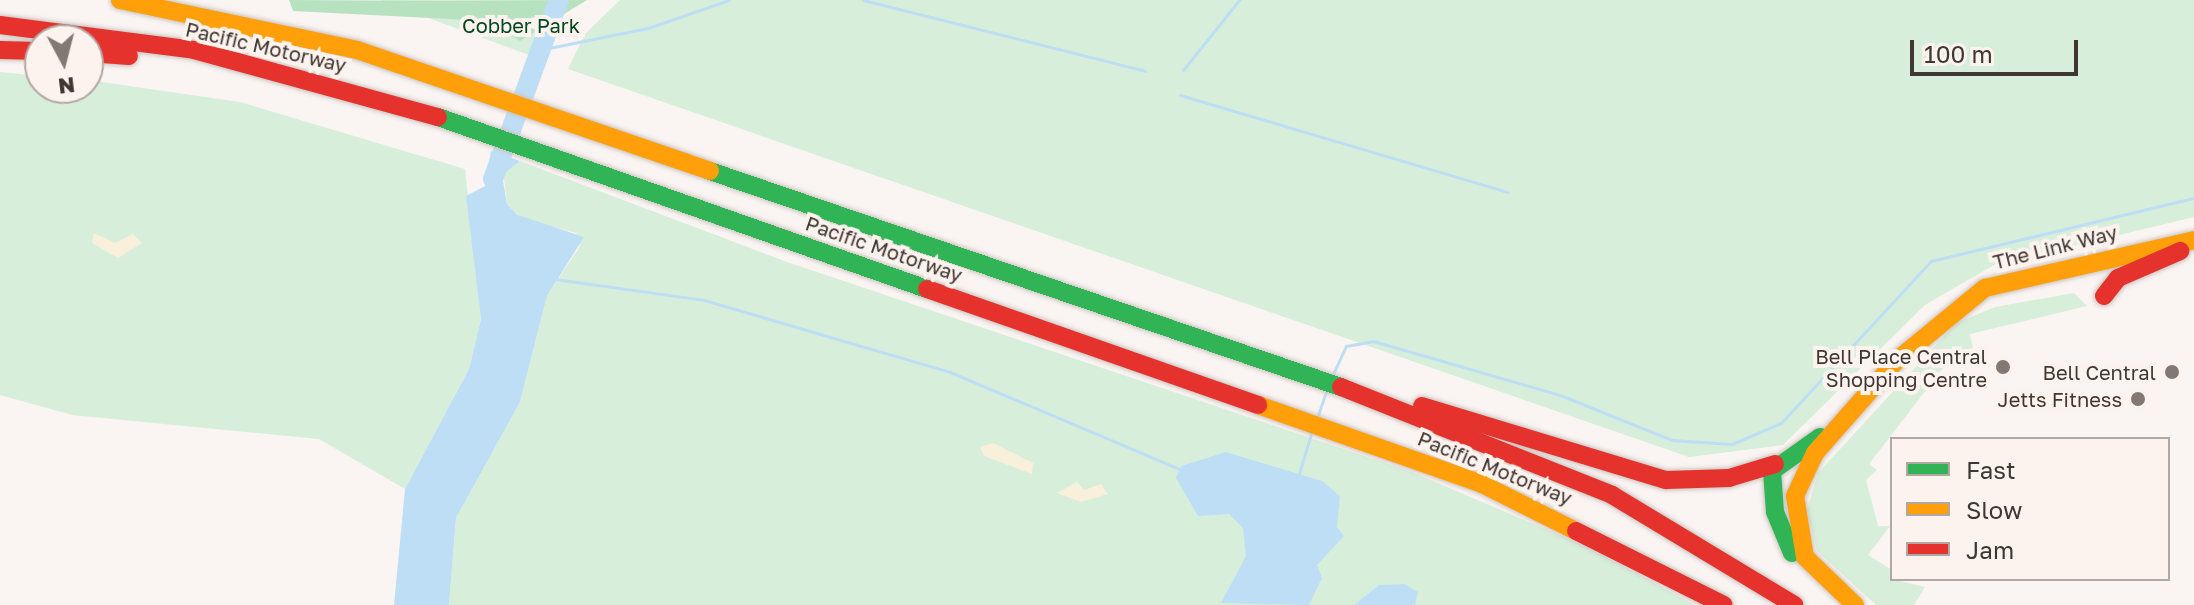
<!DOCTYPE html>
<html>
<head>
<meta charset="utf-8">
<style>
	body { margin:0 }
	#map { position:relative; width:2194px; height:605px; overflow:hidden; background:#faf4f2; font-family:"Golos Text",sans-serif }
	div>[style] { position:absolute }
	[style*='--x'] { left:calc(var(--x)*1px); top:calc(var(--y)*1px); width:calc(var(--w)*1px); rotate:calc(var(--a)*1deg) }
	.green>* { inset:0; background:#d7efda }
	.forest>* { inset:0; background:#b7e2c0 }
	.sand>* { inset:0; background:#f8f0da }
	.water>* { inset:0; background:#bedef6 }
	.stream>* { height:3px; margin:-1.5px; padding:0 1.5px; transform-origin:1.5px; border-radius:1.5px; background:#bedef6 }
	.river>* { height:20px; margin:-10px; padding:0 10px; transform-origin:10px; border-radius:10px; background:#bedef6 }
	.roads { filter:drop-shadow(0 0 2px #cbc4c0) drop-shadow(0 0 2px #cbc4c0) }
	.fast>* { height:18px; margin:-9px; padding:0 9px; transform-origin:9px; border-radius:9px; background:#30b455 }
	.slow>* { height:18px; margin:-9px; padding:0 9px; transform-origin:9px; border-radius:9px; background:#ff9f0a }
	.jam>* { height:18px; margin:-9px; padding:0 9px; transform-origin:9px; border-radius:9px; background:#e5322d }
	.dots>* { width:22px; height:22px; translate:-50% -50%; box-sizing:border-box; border:4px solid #fdf3ee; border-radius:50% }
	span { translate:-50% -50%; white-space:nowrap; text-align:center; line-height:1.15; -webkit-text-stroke:8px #fdf3ee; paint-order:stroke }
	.park-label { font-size:20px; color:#034621 }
	.street-label { font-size:20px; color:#413732 }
	.poi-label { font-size:20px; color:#413732 }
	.right { translate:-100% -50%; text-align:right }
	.legend { position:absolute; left:1890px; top:437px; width:280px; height:144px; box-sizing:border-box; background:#fdf3ee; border:2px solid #b2a8a3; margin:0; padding:10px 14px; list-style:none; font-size:24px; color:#413732 }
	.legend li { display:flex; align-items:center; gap:16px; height:40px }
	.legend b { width:40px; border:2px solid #b2a8a3 }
	.north { position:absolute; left:24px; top:24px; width:80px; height:80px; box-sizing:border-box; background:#fdf3ee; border:2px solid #b2a8a3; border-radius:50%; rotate:173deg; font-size:22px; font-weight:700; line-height:32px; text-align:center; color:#413732 }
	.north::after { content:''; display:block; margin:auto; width:28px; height:36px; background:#827975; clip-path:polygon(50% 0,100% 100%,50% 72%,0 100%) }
	.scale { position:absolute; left:1910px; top:40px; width:168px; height:36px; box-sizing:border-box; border:4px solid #413732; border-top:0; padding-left:10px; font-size:24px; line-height:28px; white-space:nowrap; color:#413732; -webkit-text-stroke:6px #fdf3ee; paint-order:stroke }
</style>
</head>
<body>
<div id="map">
	<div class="green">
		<i style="clip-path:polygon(380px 0,559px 0,537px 58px)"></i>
		<i style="clip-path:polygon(620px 0,2194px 0,2194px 217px,1994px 265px,1925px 305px,1783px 445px,1689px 457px,568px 69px,585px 34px)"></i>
		<i style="clip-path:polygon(0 72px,40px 76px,40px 88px,88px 88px,88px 80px,240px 102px,465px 169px,481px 319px,469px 369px,405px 489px,319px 439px,72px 415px,0 395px)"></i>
		<i style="clip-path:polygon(520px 161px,787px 262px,1412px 472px,1585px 546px,1695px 605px,449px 605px,456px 518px,520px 402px,547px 296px,580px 246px,576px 233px,523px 219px,507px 204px,503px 171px)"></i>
		<i style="clip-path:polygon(2074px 293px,2087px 306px,1970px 334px,1974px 353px,1950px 359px,1869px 464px,1877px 470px,1866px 480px,1878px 526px,1890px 526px,1868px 555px,1892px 570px,1892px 579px,1925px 587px,1914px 605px,1876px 605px,1817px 551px,1807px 510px,1818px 473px,1956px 323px,1995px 307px)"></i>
	</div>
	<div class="forest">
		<i style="clip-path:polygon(289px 0,448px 1px,587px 0,520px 41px,489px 21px,293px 11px)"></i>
	</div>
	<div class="sand">
		<i style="clip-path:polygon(94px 233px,115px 243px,133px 234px,142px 243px,118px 258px,92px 243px)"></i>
		<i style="clip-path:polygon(993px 443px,1033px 463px,1032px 474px,984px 456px,980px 447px)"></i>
		<i style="clip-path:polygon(1077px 482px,1084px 490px,1101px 484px,1108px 494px,1081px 502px,1057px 493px)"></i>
	</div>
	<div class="water">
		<i style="clip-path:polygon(491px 151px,520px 161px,502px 175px,507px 204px,518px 215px,584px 237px,547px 296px,520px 402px,456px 518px,449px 605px,394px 605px,405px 489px,469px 369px,481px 319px,466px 196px,485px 186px)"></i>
		<i style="clip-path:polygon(1226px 452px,1322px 481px,1340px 496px,1337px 527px,1344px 536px,1317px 565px,1322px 578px,1309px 605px,1221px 603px,1246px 556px,1243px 528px,1229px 514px,1198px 516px,1176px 478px,1181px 466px)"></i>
		<i style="clip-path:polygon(1405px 584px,1418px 592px,1415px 605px,1354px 605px,1379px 585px)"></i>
	</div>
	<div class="stream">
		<i style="--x:863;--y:0;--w:291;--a:14.1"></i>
		<i style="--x:539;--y:50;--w:111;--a:-11.4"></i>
		<i style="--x:648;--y:28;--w:86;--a:-19.1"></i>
		<i style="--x:1183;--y:70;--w:90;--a:-51.3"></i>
		<i style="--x:1180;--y:95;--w:342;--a:16.5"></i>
		<i style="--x:555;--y:279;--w:150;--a:8"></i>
		<i style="--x:704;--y:300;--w:256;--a:16.3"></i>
		<i style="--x:950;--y:372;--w:250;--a:22.9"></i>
		<i style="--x:1333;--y:374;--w:31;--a:-65"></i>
		<i style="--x:1346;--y:346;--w:27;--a:-10"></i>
		<i style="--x:1373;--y:341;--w:195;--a:16.1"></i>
		<i style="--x:1560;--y:395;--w:121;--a:21.9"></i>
		<i style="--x:1672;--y:440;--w:60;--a:3.8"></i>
		<i style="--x:1732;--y:444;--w:53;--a:-23.2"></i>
		<i style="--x:1781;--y:423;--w:221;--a:-47.2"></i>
		<i style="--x:1931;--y:261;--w:270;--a:-13.5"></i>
		<i style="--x:1318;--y:415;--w:24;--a:-71"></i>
		<i style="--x:1297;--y:480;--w:48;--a:-73.1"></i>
	</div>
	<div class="river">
		<i style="--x:493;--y:179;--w:191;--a:-69.8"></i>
	</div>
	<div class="roads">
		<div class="fast">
			<i style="--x:438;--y:117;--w:518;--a:19.38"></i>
			<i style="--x:710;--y:171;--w:667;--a:18.9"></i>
			<i style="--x:1792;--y:553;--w:44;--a:-112.5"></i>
			<i style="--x:1775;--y:512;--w:41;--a:-94.2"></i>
			<i style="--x:1772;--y:471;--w:59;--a:-35.3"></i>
		</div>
		<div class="slow">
			<i style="--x:120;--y:0;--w:242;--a:11.9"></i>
			<i style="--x:357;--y:50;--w:373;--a:18.9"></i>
			<i style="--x:1258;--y:405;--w:238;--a:19.4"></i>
			<i style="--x:1482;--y:484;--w:105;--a:26.6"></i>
			<i style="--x:1855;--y:605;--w:69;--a:-136.2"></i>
			<i style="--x:1805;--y:557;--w:62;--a:-99.3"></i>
			<i style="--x:1795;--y:496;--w:47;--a:-65.1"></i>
			<i style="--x:1815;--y:453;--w:123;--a:-48.6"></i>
			<i style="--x:1896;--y:361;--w:115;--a:-39.4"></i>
			<i style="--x:1985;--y:288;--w:214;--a:-12.9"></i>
		</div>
		<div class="jam">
			<i style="--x:0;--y:25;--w:196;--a:7.3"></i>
			<i style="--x:194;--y:50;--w:253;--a:15.4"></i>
			<i style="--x:0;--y:50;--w:40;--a:1.4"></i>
			<i style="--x:88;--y:53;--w:41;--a:4.2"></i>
			<i style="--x:927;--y:289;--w:351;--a:19.3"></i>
			<i style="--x:2104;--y:296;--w:23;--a:-52"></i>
			<i style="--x:2118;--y:278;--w:68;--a:-23.5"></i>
			<i style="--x:1341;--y:387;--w:292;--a:21.7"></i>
			<i style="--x:1612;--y:495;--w:213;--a:31.1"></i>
			<i style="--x:1422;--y:406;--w:255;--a:16.9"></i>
			<i style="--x:1666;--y:480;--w:63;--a:-1.8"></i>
			<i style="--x:1729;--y:478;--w:48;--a:-16.9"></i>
			<i style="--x:1576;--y:531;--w:165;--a:26.6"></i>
		</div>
	</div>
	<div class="dots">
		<i style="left:2003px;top:367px;background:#827975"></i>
		<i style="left:2172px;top:372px;background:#827975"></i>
		<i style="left:2138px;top:399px;background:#827975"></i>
	</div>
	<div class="park-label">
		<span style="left:521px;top:25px">Cobber Park</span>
	</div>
	<div class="street-label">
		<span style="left:266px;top:47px;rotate:13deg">Pacific Motorway</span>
		<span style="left:2055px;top:247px;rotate:-14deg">The Link Way</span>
		<span style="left:884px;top:249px;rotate:19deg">Pacific Motorway</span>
		<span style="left:1495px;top:468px;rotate:22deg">Pacific Motorway</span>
	</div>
	<div class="poi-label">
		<span class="right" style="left:1987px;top:368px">Bell Place Central<br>Shopping Centre</span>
		<span class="right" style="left:2156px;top:372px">Bell Central</span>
		<span class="right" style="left:2122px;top:399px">Jetts Fitness</span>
	</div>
	<ul class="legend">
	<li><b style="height:10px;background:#30b455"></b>Fast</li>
	<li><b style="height:10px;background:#ff9f0a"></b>Slow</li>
	<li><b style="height:10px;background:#e5322d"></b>Jam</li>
	</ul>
	<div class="north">N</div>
	<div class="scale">100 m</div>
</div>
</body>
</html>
